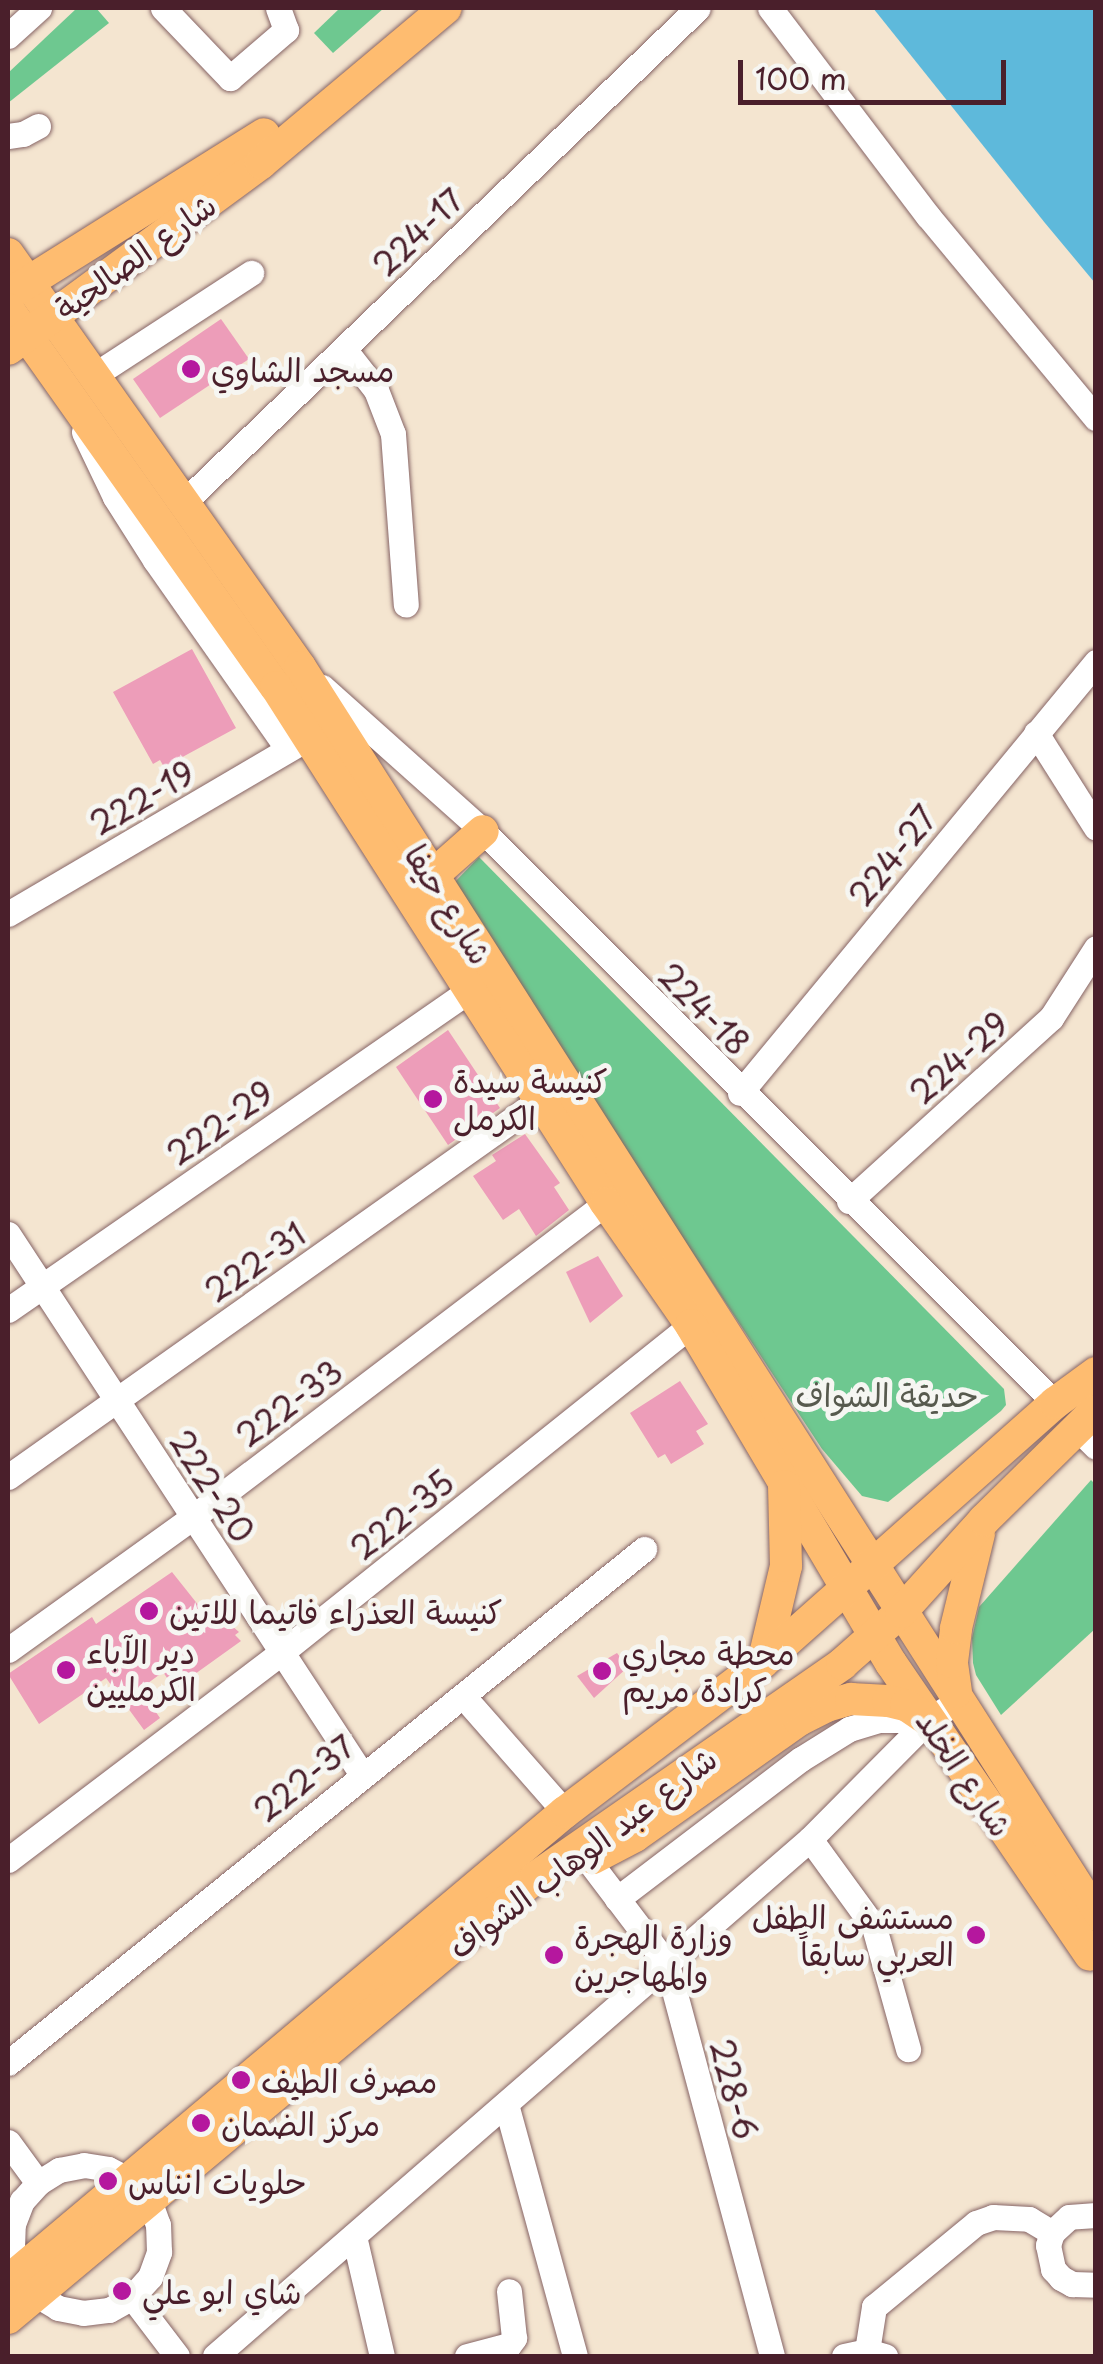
<!DOCTYPE html>
<html>
<head>
<meta charset="utf-8">
<style>
	body { margin:0 }
	#map { position:relative; width:1103px; height:2364px; overflow:hidden; background:#f4e5d0; font-family:"Playpen Sans","Playpen Sans Arabic",sans-serif }
	div>[style] { position:absolute }
	[style*='--x'] { left:calc(var(--x)*1px); top:calc(var(--y)*1px); width:calc(var(--w)*1px); rotate:calc(var(--a)*1deg) }
	.green>* { inset:0; background:#6ec890 }
	.water>* { inset:0; background:#5eb9db }
	.building>* { inset:0; background:#ed9db9 }
	.roads { filter:drop-shadow(0 0 2px #866465) drop-shadow(0 0 2px #866465) }
	.minor>* { height:25px; margin:-12.5px; padding:0 12.5px; transform-origin:12.5px; border-radius:12.5px; background:#fff }
	.major>* { height:32px; margin:-16px; padding:0 16px; transform-origin:16px; border-radius:16px; background:#febc70 }
	.dots>* { width:28px; height:28px; translate:-50% -50%; box-sizing:border-box; border:5px solid #f6f6f2; border-radius:50% }
	span { translate:-50% -50%; white-space:nowrap; text-align:center; line-height:1.15; -webkit-text-stroke:10px #f6f6f2; paint-order:stroke }
	.street-label { font-size:32px; color:#4a1f2b }
	.poi-label { font-size:32px; color:#4a1f2b }
	.left { translate:0 -50%; text-align:left }
	.right { translate:-100% -50%; text-align:right }
	.park-label { font-size:32px; color:#575a4e }
	.frame { position:absolute; inset:0; border:10px solid #4a1f2b; pointer-events:none }
	.scale { position:absolute; left:738px; top:60px; width:268px; height:45px; box-sizing:border-box; border:5px solid #4a1f2b; border-top:0; padding-left:12px; font-size:30px; line-height:35px; white-space:nowrap; color:#4a1f2b; -webkit-text-stroke:8px #f6f6f2; paint-order:stroke }
</style>
</head>
<body>
<div id="map">
	<div class="green">
		<i style="clip-path:polygon(77px 8px,96px 8px,109px 23px,8px 103px,8px 73px)"></i>
		<i style="clip-path:polygon(340px 8px,384px 8px,333px 53px,314px 33px)"></i>
		<i style="clip-path:polygon(479px 857px,1004px 1389px,1006px 1405px,1001px 1411px,888px 1502px,862px 1496px,822px 1449px,451px 886px)"></i>
		<i style="clip-path:polygon(1091px 1480px,1096px 1485px,1095px 1629px,1001px 1715px,976px 1675px,973px 1663px,972px 1638px,979px 1607px)"></i>
	</div>
	<div class="water">
		<i style="clip-path:polygon(873px 8px,1095px 8px,1095px 283px,1045px 223px)"></i>
	</div>
	<div class="building">
		<i style="clip-path:polygon(221px 319px,249px 359px,160px 418px,133px 379px)"></i>
		<i style="clip-path:polygon(192px 649px,236px 728px,164px 767px,160px 760px,153px 764px,113px 692px)"></i>
		<i style="clip-path:polygon(448px 1030px,500px 1108px,448px 1145px,396px 1067px)"></i>
		<i style="clip-path:polygon(525px 1134px,560px 1183px,554px 1187px,569px 1210px,536px 1236px,519px 1209px,503px 1220px,473px 1176px,496px 1161px,492px 1155px)"></i>
		<i style="clip-path:polygon(598px 1256px,623px 1296px,590px 1323px,566px 1272px)"></i>
		<i style="clip-path:polygon(680px 1381px,708px 1424px,696px 1431px,704px 1444px,671px 1464px,665px 1454px,658px 1458px,630px 1413px)"></i>
		<i style="clip-path:polygon(172px 1572px,207px 1616px,215px 1611px,239px 1632px,235px 1635px,241px 1641px,188px 1679px,193px 1685px,178px 1694px,163px 1672px,140px 1689px,160px 1718px,144px 1730px,106px 1678px,39px 1724px,8px 1674px,92px 1617px,96px 1624px)"></i>
		<i style="clip-path:polygon(617px 1653px,628px 1667px,594px 1698px,577px 1676px)"></i>
	</div>
	<div class="roads">
		<div class="minor">
			<i style="--x:163;--y:8;--w:97;--a:46.3"></i>
			<i style="--x:230;--y:78;--w:74;--a:-40.6"></i>
			<i style="--x:286;--y:30;--w:23;--a:-110"></i>
			<i style="--x:770;--y:8;--w:261;--a:52.8"></i>
			<i style="--x:928;--y:216;--w:263;--a:50.3"></i>
			<i style="--x:8;--y:36;--w:42;--a:-42.1"></i>
			<i style="--x:8;--y:136;--w:15;--a:-8"></i>
			<i style="--x:23;--y:134;--w:17;--a:-28"></i>
			<i style="--x:344;--y:349;--w:52;--a:52"></i>
			<i style="--x:376;--y:390;--w:47;--a:68.9"></i>
			<i style="--x:393;--y:434;--w:171;--a:85.7"></i>
			<i style="--x:93;--y:376;--w:189;--a:-33.1"></i>
			<i style="--x:84;--y:432;--w:72;--a:64.5"></i>
			<i style="--x:115;--y:497;--w:75;--a:57.6"></i>
			<i style="--x:155;--y:560;--w:231;--a:54.9"></i>
			<i style="--x:183;--y:503;--w:714;--a:-43.87"></i>
			<i style="--x:322;--y:687;--w:216;--a:41.8"></i>
			<i style="--x:483;--y:831;--w:809;--a:45"></i>
			<i style="--x:1036;--y:733;--w:112;--a:57.7"></i>
			<i style="--x:8;--y:914;--w:340;--a:-30.4"></i>
			<i style="--x:740;--y:1093;--w:559;--a:-50.44"></i>
			<i style="--x:849;--y:1201;--w:273;--a:-42.2"></i>
			<i style="--x:1051;--y:1018;--w:83;--a:-57.3"></i>
			<i style="--x:8;--y:1234;--w:644;--a:56.78"></i>
			<i style="--x:8;--y:1310;--w:562;--a:-34.71"></i>
			<i style="--x:1076;--y:1427;--w:28;--a:45"></i>
			<i style="--x:8;--y:1477;--w:652;--a:-35.32"></i>
			<i style="--x:8;--y:1650;--w:228;--a:-35.7"></i>
			<i style="--x:193;--y:1517;--w:519;--a:-37.25"></i>
			<i style="--x:463;--y:1696;--w:154;--a:48.7"></i>
			<i style="--x:810;--y:1839;--w:109;--a:54"></i>
			<i style="--x:874;--y:1927;--w:127;--a:74.4"></i>
			<i style="--x:8;--y:1860;--w:344;--a:-37.2"></i>
			<i style="--x:282;--y:1652;--w:524;--a:-38.64"></i>
			<i style="--x:588;--y:1860;--w:131;--a:52.8"></i>
			<i style="--x:667;--y:1964;--w:406;--a:75"></i>
			<i style="--x:617;--y:1899;--w:231;--a:-37.3"></i>
			<i style="--x:801;--y:1759;--w:57;--a:-32"></i>
			<i style="--x:849;--y:1729;--w:31;--a:-17"></i>
			<i style="--x:879;--y:1720;--w:49;--a:0"></i>
			<i style="--x:8;--y:2063;--w:818;--a:-38.94"></i>
			<i style="--x:506;--y:2104;--w:261;--a:74.7"></i>
			<i style="--x:8;--y:2142;--w:51;--a:53.8"></i>
			<i style="--x:1096;--y:2215;--w:27;--a:176"></i>
			<i style="--x:1069;--y:2217;--w:23;--a:137"></i>
			<i style="--x:1052;--y:2233;--w:13;--a:108"></i>
			<i style="--x:1048;--y:2245;--w:25;--a:78"></i>
			<i style="--x:1053;--y:2269;--w:12;--a:48"></i>
			<i style="--x:1061;--y:2278;--w:13;--a:29"></i>
			<i style="--x:1072;--y:2284;--w:24;--a:2"></i>
			<i style="--x:354;--y:2236;--w:123;--a:76.9"></i>
			<i style="--x:19;--y:2271;--w:24;--a:-107"></i>
			<i style="--x:12;--y:2248;--w:24;--a:-88"></i>
			<i style="--x:13;--y:2224;--w:25;--a:-69"></i>
			<i style="--x:22;--y:2201;--w:24;--a:-48"></i>
			<i style="--x:38;--y:2183;--w:25;--a:-32"></i>
			<i style="--x:59;--y:2170;--w:25;--a:-11"></i>
			<i style="--x:84;--y:2165;--w:24;--a:9"></i>
			<i style="--x:108;--y:2169;--w:25;--a:27"></i>
			<i style="--x:35;--y:2294;--w:27;--a:31"></i>
			<i style="--x:58;--y:2308;--w:25;--a:11"></i>
			<i style="--x:83;--y:2313;--w:26;--a:-7"></i>
			<i style="--x:109;--y:2310;--w:26;--a:-29"></i>
			<i style="--x:132;--y:2297;--w:27;--a:-48"></i>
			<i style="--x:150;--y:2277;--w:27;--a:-70"></i>
			<i style="--x:159;--y:2252;--w:27;--a:-92"></i>
			<i style="--x:158;--y:2225;--w:27;--a:-110"></i>
			<i style="--x:132;--y:2297;--w:74;--a:52.7"></i>
			<i style="--x:867;--y:2351;--w:45;--a:-81"></i>
			<i style="--x:874;--y:2307;--w:132;--a:-39.5"></i>
			<i style="--x:976;--y:2223;--w:18;--a:-19"></i>
			<i style="--x:993;--y:2217;--w:36;--a:3"></i>
			<i style="--x:1029;--y:2219;--w:27;--a:31"></i>
			<i style="--x:215;--y:2356;--w:788;--a:-40.99"></i>
			<i style="--x:810;--y:1839;--w:168;--a:-45.2"></i>
			<i style="--x:928;--y:1720;--w:36;--a:-32"></i>
			<i style="--x:467;--y:2356;--w:43;--a:-14.7"></i>
			<i style="--x:509;--y:2345;--w:9;--a:-54"></i>
			<i style="--x:514;--y:2338;--w:47;--a:-96.1"></i>
			<i style="--x:844;--y:2356;--w:24;--a:-12"></i>
			<i style="--x:867;--y:2351;--w:19;--a:16"></i>
		</div>
		<div class="major">
			<i style="--x:8;--y:254;--w:506;--a:54.74"></i>
			<i style="--x:300;--y:667;--w:1480;--a:57.47"></i>
			<i style="--x:14;--y:291;--w:295;--a:-32.1"></i>
			<i style="--x:8;--y:309;--w:463;--a:54.7"></i>
			<i style="--x:276;--y:687;--w:612;--a:57.4"></i>
			<i style="--x:606;--y:1203;--w:149;--a:55.1"></i>
			<i style="--x:691;--y:1325;--w:393;--a:59.4"></i>
			<i style="--x:891;--y:1663;--w:353;--a:55.7"></i>
			<i style="--x:8;--y:349;--w:314;--a:-36.3"></i>
			<i style="--x:261;--y:163;--w:241;--a:-40"></i>
			<i style="--x:431;--y:877;--w:69;--a:-41.5"></i>
			<i style="--x:764;--y:1659;--w:96;--a:-76.7"></i>
			<i style="--x:786;--y:1566;--w:80;--a:-91.4"></i>
			<i style="--x:956;--y:1692;--w:30;--a:-98"></i>
			<i style="--x:952;--y:1662;--w:34;--a:-83"></i>
			<i style="--x:956;--y:1628;--w:97;--a:-76.3"></i>
			<i style="--x:593;--y:1858;--w:47;--a:-27.6"></i>
			<i style="--x:635;--y:1836;--w:201;--a:-35.3"></i>
			<i style="--x:799;--y:1720;--w:30;--a:-27"></i>
			<i style="--x:826;--y:1706;--w:26;--a:-16"></i>
			<i style="--x:851;--y:1699;--w:37;--a:3"></i>
			<i style="--x:888;--y:1701;--w:18;--a:13"></i>
			<i style="--x:906;--y:1705;--w:25;--a:34"></i>
			<i style="--x:8;--y:2281;--w:728;--a:-40.1"></i>
			<i style="--x:565;--y:1812;--w:247;--a:-37.1"></i>
			<i style="--x:762;--y:1663;--w:392;--a:-41.6"></i>
			<i style="--x:1055;--y:1403;--w:51;--a:-36.2"></i>
			<i style="--x:8;--y:2318;--w:688;--a:-39.87"></i>
			<i style="--x:536;--y:1877;--w:373;--a:-34.8"></i>
			<i style="--x:842;--y:1664;--w:79;--a:-41.4"></i>
			<i style="--x:901;--y:1612;--w:124;--a:-47.9"></i>
			<i style="--x:984;--y:1520;--w:157;--a:-44.5"></i>
		</div>
	</div>
	<div class="dots">
		<i style="left:191px;top:369px;background:#b5179e"></i>
		<i style="left:433px;top:1099px;background:#b5179e"></i>
		<i style="left:149px;top:1611px;background:#b5179e"></i>
		<i style="left:66px;top:1670px;background:#b5179e"></i>
		<i style="left:602px;top:1671px;background:#b5179e"></i>
		<i style="left:976px;top:1935px;background:#b5179e"></i>
		<i style="left:554px;top:1955px;background:#b5179e"></i>
		<i style="left:241px;top:2080px;background:#b5179e"></i>
		<i style="left:201px;top:2123px;background:#b5179e"></i>
		<i style="left:108px;top:2181px;background:#b5179e"></i>
		<i style="left:122px;top:2291px;background:#b5179e"></i>
	</div>
	<div class="street-label">
		<span style="left:418px;top:232px;rotate:-44deg">224-17</span>
		<span style="left:135px;top:256px;rotate:-36deg">شارع الصالحية</span>
		<span style="left:142px;top:798px;rotate:-30deg">222-19</span>
		<span style="left:893px;top:856px;rotate:-51deg">224-27</span>
		<span style="left:449px;top:904px;rotate:58deg">شارع حيفا</span>
		<span style="left:704px;top:1009px;rotate:45deg">224-18</span>
		<span style="left:959px;top:1058px;rotate:-42deg">224-29</span>
		<span style="left:220px;top:1123px;rotate:-35deg">222-29</span>
		<span style="left:255px;top:1262px;rotate:-35deg">222-31</span>
		<span style="left:289px;top:1403px;rotate:-37deg">222-33</span>
		<span style="left:212px;top:1486px;rotate:57deg">222-20</span>
		<span style="left:402px;top:1515px;rotate:-39deg">222-35</span>
		<span style="left:965px;top:1773px;rotate:56deg">شارع الخلد</span>
		<span style="left:304px;top:1778px;rotate:-39deg">222-37</span>
		<span style="left:582px;top:1852px;rotate:-37deg">شارع عبد الوهاب الشواف</span>
		<span style="left:734px;top:2089px;rotate:75deg">228-6</span>
	</div>
	<div class="poi-label">
		<span class="left" style="left:211px;top:369px">مسجد الشاوي</span>
		<span class="left" style="left:453px;top:1099px">كنيسة سيدة<br>الكرمل</span>
		<span class="left" style="left:169px;top:1611px">كنيسة العذراء فاتيما للاتين</span>
		<span class="left" style="left:86px;top:1670px">دير الآباء<br>الكرمليين</span>
		<span class="left" style="left:622px;top:1671px">محطة مجاري<br>كرادة مريم</span>
		<span class="right" style="left:954px;top:1935px">مستشفى الطفل<br>العربي سابقاً</span>
		<span class="left" style="left:574px;top:1955px">وزارة الهجرة<br>والمهاجرين</span>
		<span class="left" style="left:261px;top:2080px">مصرف الطيف</span>
		<span class="left" style="left:221px;top:2123px">مركز الضمان</span>
		<span class="left" style="left:128px;top:2181px">حلويات انناس</span>
		<span class="left" style="left:142px;top:2291px">شاي ابو علي</span>
	</div>
	<div class="park-label">
		<span style="left:887px;top:1394px">حديقة الشواف</span>
	</div>
	<div class="frame"></div>
	<div class="scale">100 m</div>
</div>
</body>
</html>
